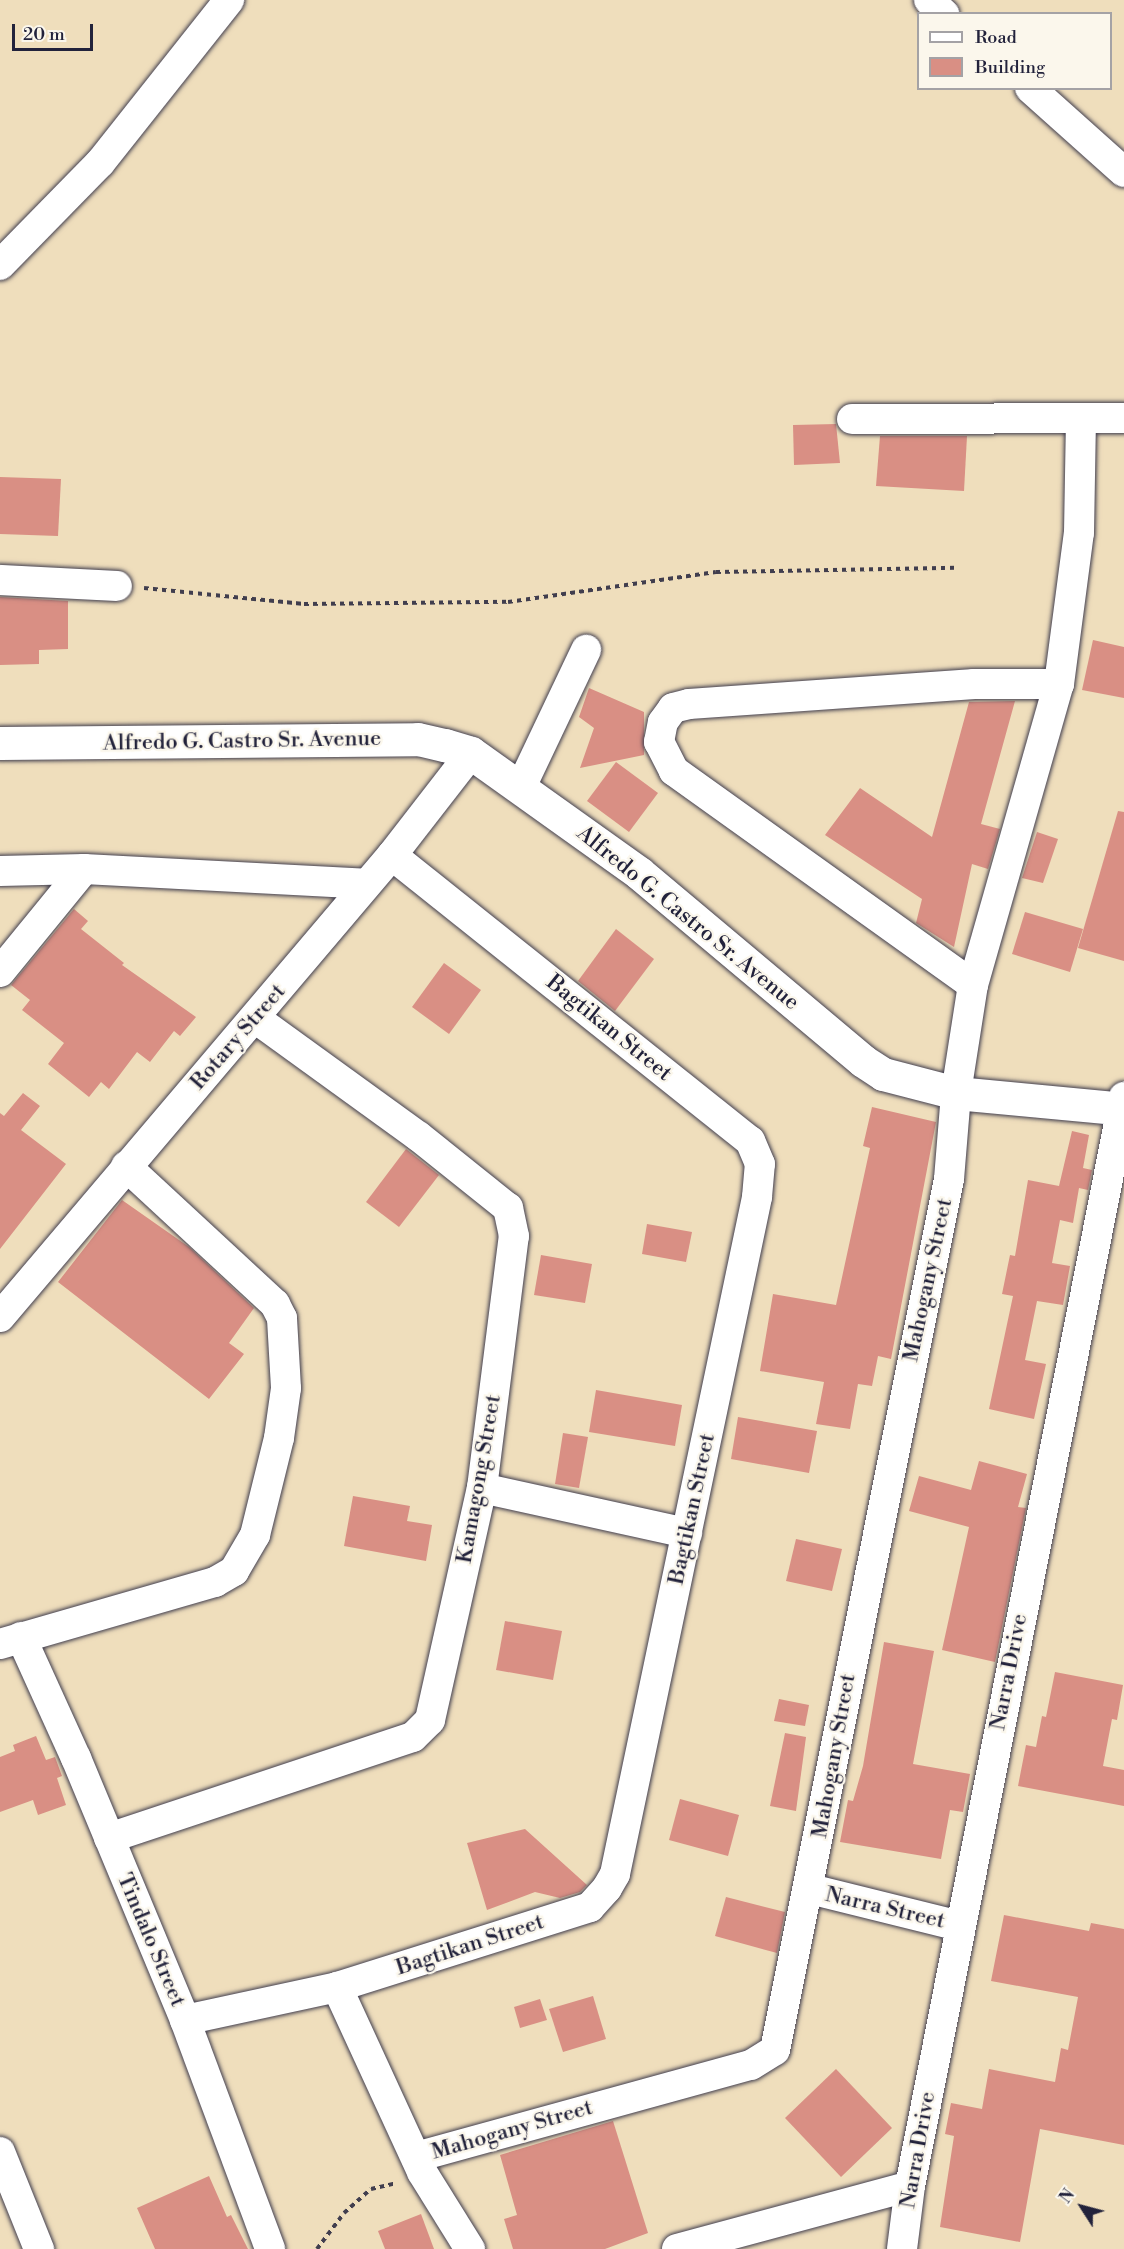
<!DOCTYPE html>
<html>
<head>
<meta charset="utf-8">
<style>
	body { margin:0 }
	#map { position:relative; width:1124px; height:2249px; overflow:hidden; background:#efdebc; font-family:"Libre Bodoni",serif }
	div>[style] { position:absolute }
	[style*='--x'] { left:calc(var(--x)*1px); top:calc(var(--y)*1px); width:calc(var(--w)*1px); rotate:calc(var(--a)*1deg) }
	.building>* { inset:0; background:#d98f84 }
	.path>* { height:4px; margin-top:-2px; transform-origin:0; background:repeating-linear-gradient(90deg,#413e4e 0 4.5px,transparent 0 9px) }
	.roads { filter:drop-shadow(0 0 2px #413e4e) drop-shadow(0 0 2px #413e4e) }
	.minor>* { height:30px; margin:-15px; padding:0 15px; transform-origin:15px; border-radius:15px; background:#fff }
	.tertiary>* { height:33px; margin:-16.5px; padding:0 16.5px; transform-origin:16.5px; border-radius:16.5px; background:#fff }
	span { translate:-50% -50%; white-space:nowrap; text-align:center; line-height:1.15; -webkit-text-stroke:4.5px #fbf7ec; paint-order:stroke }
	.street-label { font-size:22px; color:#22223b }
	.legend { position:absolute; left:917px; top:12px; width:195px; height:78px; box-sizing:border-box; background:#fbf7ec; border:2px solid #a4a2a5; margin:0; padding:8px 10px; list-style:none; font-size:18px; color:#22223b }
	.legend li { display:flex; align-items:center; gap:12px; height:30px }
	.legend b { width:30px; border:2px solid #a4a2a5 }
	.north { position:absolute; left:1052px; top:2177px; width:60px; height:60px; -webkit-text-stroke:4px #fbf7ec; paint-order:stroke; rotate:306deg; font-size:16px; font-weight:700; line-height:24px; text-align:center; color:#22223b }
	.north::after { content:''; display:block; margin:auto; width:21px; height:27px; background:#22223b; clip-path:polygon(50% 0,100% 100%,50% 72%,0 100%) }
	.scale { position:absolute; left:12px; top:24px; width:81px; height:27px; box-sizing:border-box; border:3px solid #22223b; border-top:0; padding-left:8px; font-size:18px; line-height:21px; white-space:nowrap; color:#22223b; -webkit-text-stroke:4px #fbf7ec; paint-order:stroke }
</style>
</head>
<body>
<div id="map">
	<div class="building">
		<i style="clip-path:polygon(836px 424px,840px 463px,794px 465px,793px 425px)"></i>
		<i style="clip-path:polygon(880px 436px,967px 436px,964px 491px,876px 486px)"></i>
		<i style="clip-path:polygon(0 477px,61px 479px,58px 536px,0 534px)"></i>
		<i style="clip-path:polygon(0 597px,68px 601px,68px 649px,39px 650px,39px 664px,0 665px)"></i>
		<i style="clip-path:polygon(1093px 640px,1124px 647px,1124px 698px,1082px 690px)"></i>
		<i style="clip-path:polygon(589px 688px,644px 712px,644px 755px,580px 768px,594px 728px,579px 717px)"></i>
		<i style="clip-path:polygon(1015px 701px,981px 824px,1000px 829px,988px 869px,972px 864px,954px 947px,916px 923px,922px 899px,825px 835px,860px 788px,932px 837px,969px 702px)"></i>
		<i style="clip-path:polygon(616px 762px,658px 793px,629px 832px,587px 801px)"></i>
		<i style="clip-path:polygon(1118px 811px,1124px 812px,1124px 961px,1078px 948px)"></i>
		<i style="clip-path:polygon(1037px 832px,1058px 839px,1043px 883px,1022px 878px)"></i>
		<i style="clip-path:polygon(74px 909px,88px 921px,81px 929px,124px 963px,122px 965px,196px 1017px,180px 1036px,174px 1031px,150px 1062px,137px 1052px,109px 1089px,101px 1082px,89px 1097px,48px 1064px,64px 1043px,22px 1010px,30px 1000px,11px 985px)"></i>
		<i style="clip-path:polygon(1025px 912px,1083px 929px,1070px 972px,1012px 954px)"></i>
		<i style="clip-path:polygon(616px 929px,654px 959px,615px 1011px,578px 981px)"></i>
		<i style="clip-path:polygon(444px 963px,481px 990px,449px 1034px,412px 1007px)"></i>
		<i style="clip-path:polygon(23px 1093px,40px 1106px,21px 1130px,66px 1164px,0 1249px,0 1113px,4px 1116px)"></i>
		<i style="clip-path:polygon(872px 1107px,936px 1122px,891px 1359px,878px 1356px,872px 1386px,858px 1384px,850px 1429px,816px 1424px,824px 1382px,760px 1371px,773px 1294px,836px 1305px,870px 1148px,863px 1146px)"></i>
		<i style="clip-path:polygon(1072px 1131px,1089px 1135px,1083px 1168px,1092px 1170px,1088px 1190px,1079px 1188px,1073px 1223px,1060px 1220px,1052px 1263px,1070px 1266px,1063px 1305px,1037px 1301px,1025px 1360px,1046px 1364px,1034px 1419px,989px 1409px,1013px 1296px,1002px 1294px,1010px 1255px,1015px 1256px,1028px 1180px,1059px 1186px)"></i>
		<i style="clip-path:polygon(406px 1149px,439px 1175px,399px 1227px,366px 1202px)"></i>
		<i style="clip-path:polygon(122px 1200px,189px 1247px,254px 1308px,229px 1343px,244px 1354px,209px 1399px,58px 1282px)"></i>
		<i style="clip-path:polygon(647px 1224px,692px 1232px,686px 1262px,642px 1254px)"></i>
		<i style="clip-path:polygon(541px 1255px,592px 1264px,585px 1303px,534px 1295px)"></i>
		<i style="clip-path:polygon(596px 1390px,682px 1405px,675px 1446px,589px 1432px)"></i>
		<i style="clip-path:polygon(738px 1417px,817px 1431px,809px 1473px,731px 1459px)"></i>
		<i style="clip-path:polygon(563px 1433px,588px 1437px,579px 1488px,555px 1484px)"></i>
		<i style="clip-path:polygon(979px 1461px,1027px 1474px,1018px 1507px,1026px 1508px,995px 1662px,942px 1650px,969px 1527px,909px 1511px,919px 1476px,971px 1490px)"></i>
		<i style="clip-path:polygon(353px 1496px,410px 1506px,407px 1521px,432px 1525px,426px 1561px,344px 1546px)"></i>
		<i style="clip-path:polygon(796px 1539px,842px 1549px,832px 1591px,786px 1581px)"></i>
		<i style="clip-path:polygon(505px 1621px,562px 1631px,553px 1680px,496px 1670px)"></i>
		<i style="clip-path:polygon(884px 1642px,934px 1651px,913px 1764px,970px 1774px,963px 1812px,950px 1810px,941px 1859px,840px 1842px,848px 1800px,853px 1801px,863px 1766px)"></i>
		<i style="clip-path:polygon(1055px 1672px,1123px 1685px,1117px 1720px,1112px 1719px,1103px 1766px,1124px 1770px,1124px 1806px,1018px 1786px,1026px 1745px,1036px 1747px,1042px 1716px,1046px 1717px)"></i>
		<i style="clip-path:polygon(779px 1699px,809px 1705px,805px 1726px,774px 1721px)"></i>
		<i style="clip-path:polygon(785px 1733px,806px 1737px,796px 1811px,770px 1806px)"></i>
		<i style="clip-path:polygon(36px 1736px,46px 1760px,55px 1757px,62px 1776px,57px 1778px,66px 1805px,38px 1815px,33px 1800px,0 1812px,0 1757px,15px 1751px,13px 1745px)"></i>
		<i style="clip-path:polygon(680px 1799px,739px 1815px,728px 1856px,669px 1840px)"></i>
		<i style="clip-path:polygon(525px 1829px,587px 1885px,580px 1892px,560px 1898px,535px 1892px,487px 1910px,467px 1843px)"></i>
		<i style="clip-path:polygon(726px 1897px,785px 1912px,777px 1953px,715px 1936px)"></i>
		<i style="clip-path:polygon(1004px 1915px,1089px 1931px,1091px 1923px,1124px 1929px,1124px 2145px,1040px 2129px,1020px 2242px,940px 2227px,954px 2136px,945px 2134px,951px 2103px,982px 2109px,989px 2069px,1055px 2082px,1061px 2048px,1068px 2050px,1078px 1997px,991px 1981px)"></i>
		<i style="clip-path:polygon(593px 1996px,606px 2039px,563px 2052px,549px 2009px)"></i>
		<i style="clip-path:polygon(540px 1999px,547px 2020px,520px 2028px,514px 2007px)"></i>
		<i style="clip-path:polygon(836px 2069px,892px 2128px,841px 2177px,785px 2118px)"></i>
		<i style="clip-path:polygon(613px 2121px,648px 2233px,605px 2249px,513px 2249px,504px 2219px,517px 2215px,500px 2155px)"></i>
		<i style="clip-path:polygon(209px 2176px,227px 2217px,231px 2215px,248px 2249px,155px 2249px,137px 2208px)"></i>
		<i style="clip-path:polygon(421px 2214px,434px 2249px,385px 2249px,378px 2231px)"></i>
	</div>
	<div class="path">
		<i style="--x:144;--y:588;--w:161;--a:5.7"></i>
		<i style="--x:304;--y:604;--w:204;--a:-0.6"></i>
		<i style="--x:508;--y:602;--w:210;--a:-8.2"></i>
		<i style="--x:716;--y:572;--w:240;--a:-1"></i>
		<i style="--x:317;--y:2249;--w:45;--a:-53.1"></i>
		<i style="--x:344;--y:2213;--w:36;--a:-42"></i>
		<i style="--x:371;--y:2189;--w:26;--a:-13"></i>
	</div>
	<div class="roads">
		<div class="minor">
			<i style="--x:929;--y:0;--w:21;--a:43"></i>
			<i style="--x:1030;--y:88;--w:126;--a:41.8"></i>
			<i style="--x:0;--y:265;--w:143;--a:-45.6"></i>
			<i style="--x:100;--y:163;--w:208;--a:-51.6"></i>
			<i style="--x:852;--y:419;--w:272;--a:-0.2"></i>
			<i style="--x:0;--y:580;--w:117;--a:2.9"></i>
			<i style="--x:521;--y:787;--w:152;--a:-64.6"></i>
			<i style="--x:0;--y:871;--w:84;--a:-1.4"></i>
			<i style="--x:84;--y:869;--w:282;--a:3"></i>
			<i style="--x:0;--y:972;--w:133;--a:-50.8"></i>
			<i style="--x:973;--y:985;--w:368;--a:-144.4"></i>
			<i style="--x:674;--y:771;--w:33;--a:-117"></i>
			<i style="--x:659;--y:742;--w:20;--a:-79"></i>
			<i style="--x:663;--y:722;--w:17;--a:-54"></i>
			<i style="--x:673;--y:708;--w:16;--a:-14"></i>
			<i style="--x:689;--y:704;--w:286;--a:-4"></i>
			<i style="--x:974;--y:684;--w:85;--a:0"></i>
			<i style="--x:0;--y:1317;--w:606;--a:-49.69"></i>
			<i style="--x:392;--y:855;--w:129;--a:-52.2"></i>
			<i style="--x:482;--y:1488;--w:210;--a:12.4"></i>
			<i style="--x:21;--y:1637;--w:133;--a:65.6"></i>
			<i style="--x:76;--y:1758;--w:284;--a:67.4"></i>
			<i style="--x:185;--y:2020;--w:244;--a:69.6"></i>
			<i style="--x:0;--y:1644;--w:224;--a:-16.1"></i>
			<i style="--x:215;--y:1582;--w:22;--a:-30"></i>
			<i style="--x:234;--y:1571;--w:42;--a:-59.7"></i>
			<i style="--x:255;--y:1535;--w:100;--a:-76.1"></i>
			<i style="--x:279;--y:1438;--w:50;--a:-82"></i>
			<i style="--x:286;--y:1388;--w:70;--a:-93.3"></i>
			<i style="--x:282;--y:1318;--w:16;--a:-117"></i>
			<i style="--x:275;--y:1304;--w:203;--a:-137.2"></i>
			<i style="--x:109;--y:1838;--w:320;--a:-18.4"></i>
			<i style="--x:413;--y:1737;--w:24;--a:-45"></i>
			<i style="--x:430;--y:1720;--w:238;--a:-77.4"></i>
			<i style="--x:482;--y:1488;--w:254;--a:-82.8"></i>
			<i style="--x:514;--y:1236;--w:29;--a:-102"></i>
			<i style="--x:508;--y:1208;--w:115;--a:-141.3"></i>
			<i style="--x:418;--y:1136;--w:201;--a:-144.1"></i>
			<i style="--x:810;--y:1889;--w:154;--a:13.9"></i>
			<i style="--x:337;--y:1987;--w:204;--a:65.3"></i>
			<i style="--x:422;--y:2172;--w:91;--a:58.1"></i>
			<i style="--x:185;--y:2020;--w:156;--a:-12.2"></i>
			<i style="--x:337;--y:1987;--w:265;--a:-17.5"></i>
			<i style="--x:590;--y:1907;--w:25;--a:-48"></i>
			<i style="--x:607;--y:1888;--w:16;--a:-60"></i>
			<i style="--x:615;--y:1874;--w:692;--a:-78.15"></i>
			<i style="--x:757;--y:1197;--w:33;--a:-85"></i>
			<i style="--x:760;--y:1164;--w:25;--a:-113"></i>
			<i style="--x:750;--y:1141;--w:458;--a:-141.4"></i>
			<i style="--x:0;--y:2152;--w:105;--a:68.1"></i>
			<i style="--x:416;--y:2157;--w:347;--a:-15.4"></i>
			<i style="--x:751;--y:2065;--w:28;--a:-32"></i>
			<i style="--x:775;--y:2050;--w:888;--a:-78.7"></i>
			<i style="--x:949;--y:1179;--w:86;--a:-85.3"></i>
			<i style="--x:956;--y:1093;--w:109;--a:-81.1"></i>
			<i style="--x:973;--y:985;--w:313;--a:-74.1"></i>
			<i style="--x:1059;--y:684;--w:152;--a:-82.5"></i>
			<i style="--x:1079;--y:533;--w:113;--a:-89"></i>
			<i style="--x:677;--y:2249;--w:241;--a:-15.1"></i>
			<i style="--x:902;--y:2249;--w:64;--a:-82.8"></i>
			<i style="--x:910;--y:2186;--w:1110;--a:-78.88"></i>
		</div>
		<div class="tertiary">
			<i style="--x:0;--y:743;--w:418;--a:-0.5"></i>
			<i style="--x:418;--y:739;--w:28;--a:13"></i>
			<i style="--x:445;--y:745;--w:27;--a:17"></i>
			<i style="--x:471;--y:753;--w:206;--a:35.5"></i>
			<i style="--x:639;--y:873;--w:292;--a:40"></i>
			<i style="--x:863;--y:1061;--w:24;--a:33"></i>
			<i style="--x:883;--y:1074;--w:75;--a:14.6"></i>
			<i style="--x:956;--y:1093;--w:169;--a:5.4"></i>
		</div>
	</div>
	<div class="street-label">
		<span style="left:242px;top:741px;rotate:-1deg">Alfredo G. Castro Sr. Avenue</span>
		<span style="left:688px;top:918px;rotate:39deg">Alfredo G. Castro Sr. Avenue</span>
		<span style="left:609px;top:1028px;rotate:39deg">Bagtikan Street</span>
		<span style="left:238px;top:1037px;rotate:-49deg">Rotary Street</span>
		<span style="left:928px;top:1280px;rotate:-78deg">Mahogany Street</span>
		<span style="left:479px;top:1479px;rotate:-80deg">Kamagong Street</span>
		<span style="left:692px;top:1509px;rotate:-78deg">Bagtikan Street</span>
		<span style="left:1009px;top:1672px;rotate:-79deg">Narra Drive</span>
		<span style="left:834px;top:1756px;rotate:-80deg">Mahogany Street</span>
		<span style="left:885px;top:1908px;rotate:13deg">Narra Street</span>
		<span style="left:151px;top:1940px;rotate:67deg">Tindalo Street</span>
		<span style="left:470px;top:1945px;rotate:-18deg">Bagtikan Street</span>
		<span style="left:512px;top:2130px;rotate:-16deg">Mahogany Street</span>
		<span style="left:918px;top:2150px;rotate:-80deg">Narra Drive</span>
	</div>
	<ul class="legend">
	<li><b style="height:8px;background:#fff"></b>Road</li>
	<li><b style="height:16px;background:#d98f84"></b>Building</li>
	</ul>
	<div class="north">N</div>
	<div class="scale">20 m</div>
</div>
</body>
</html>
